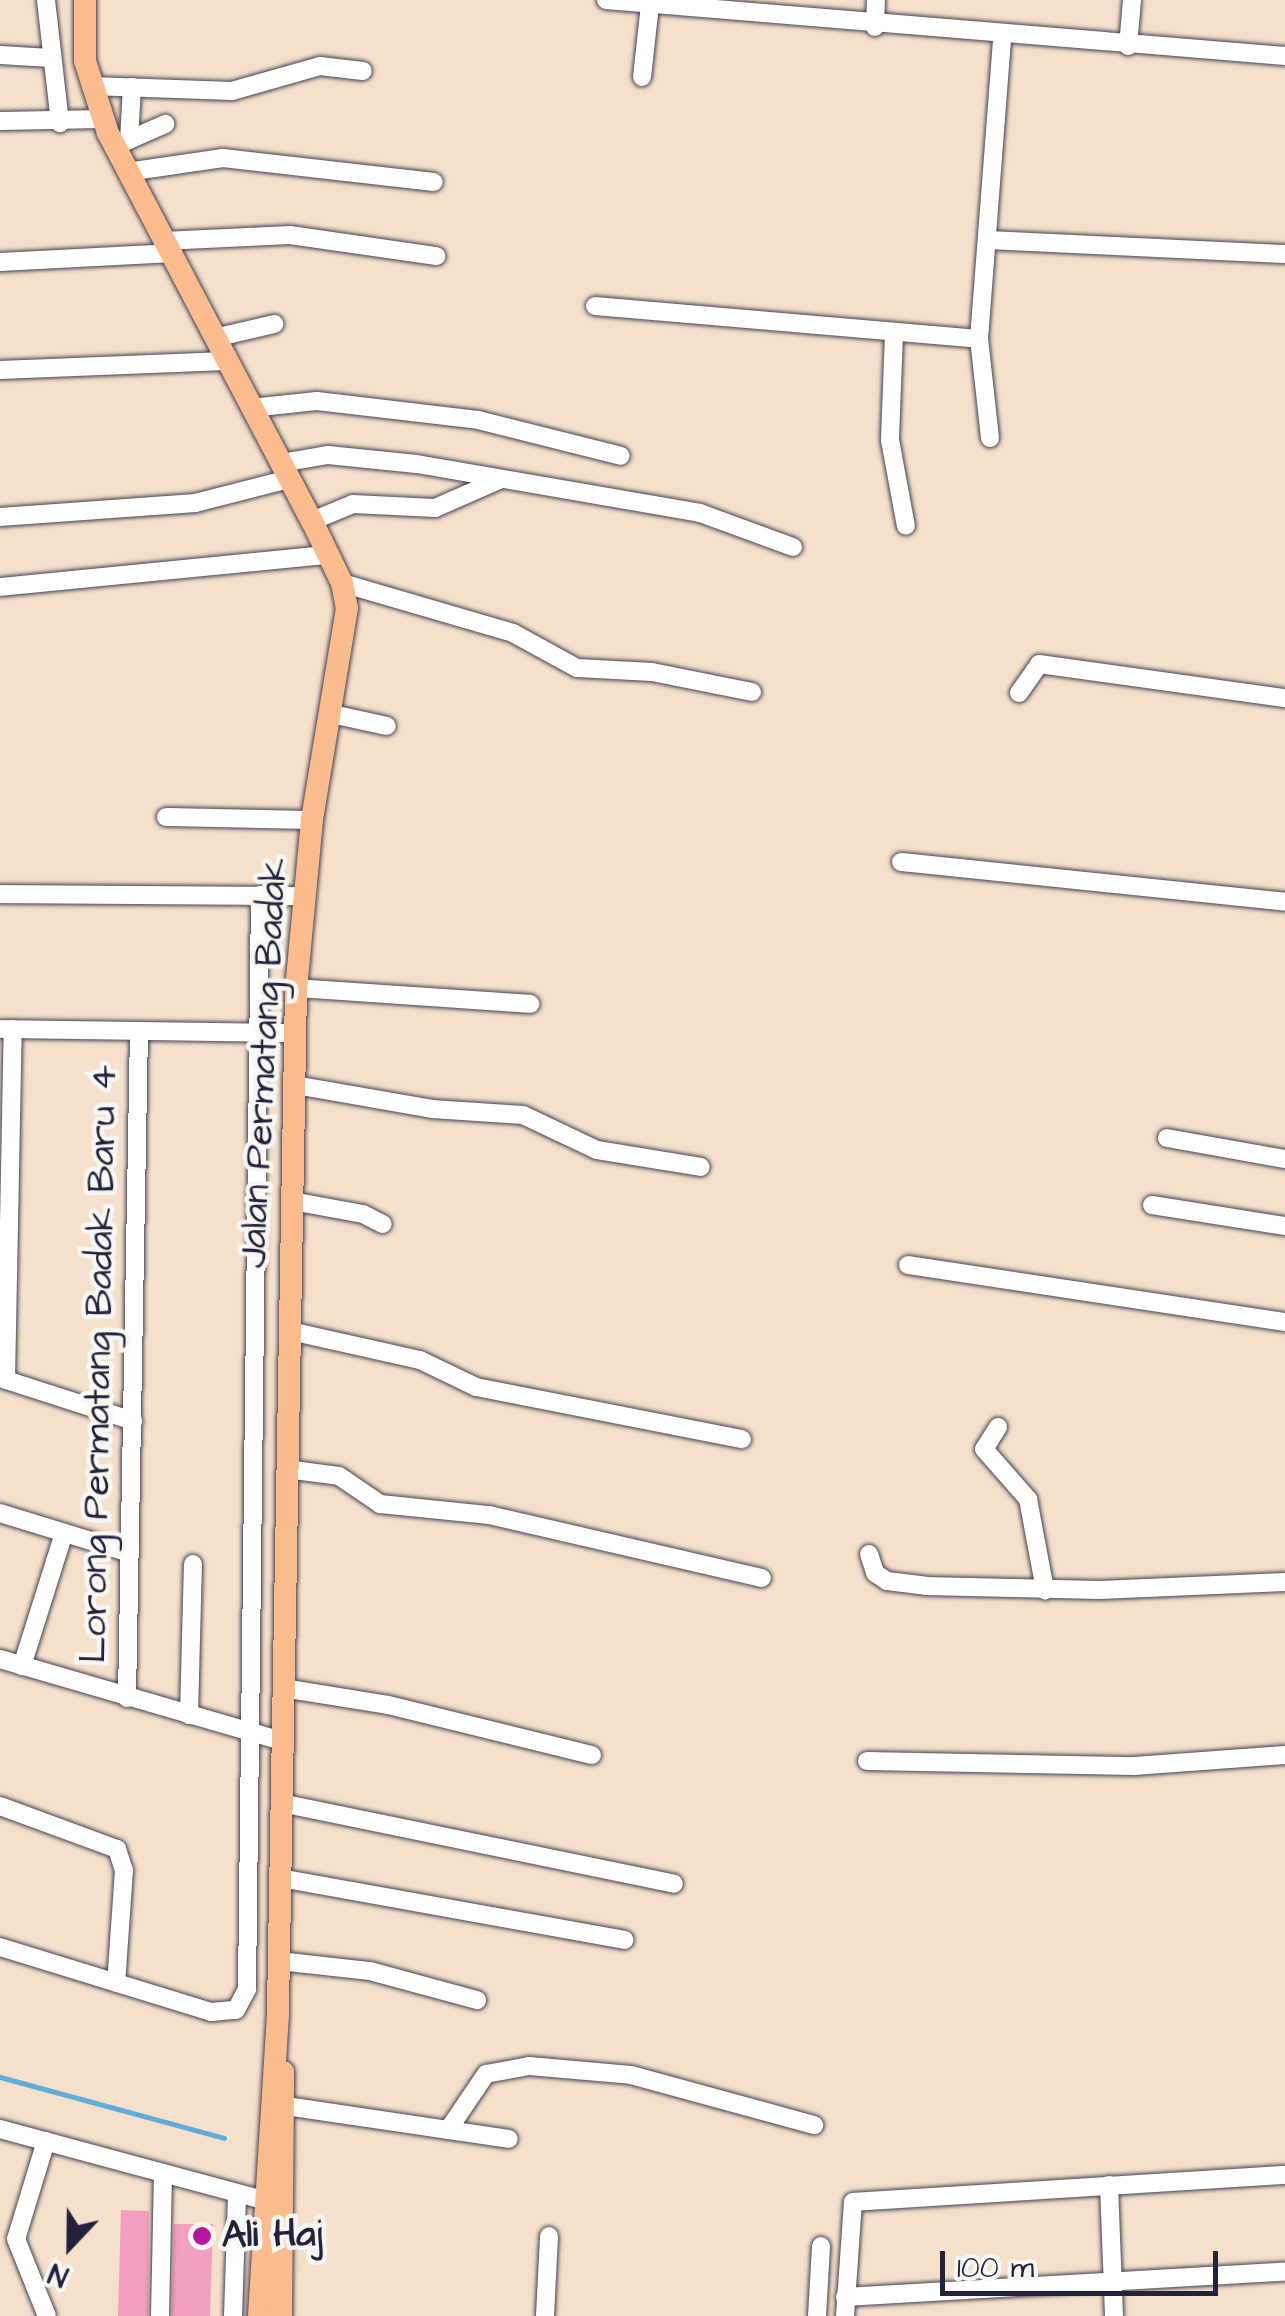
<!DOCTYPE html>
<html>
<head>
<meta charset="utf-8">
<style>
	body { margin:0 }
	#map { position:relative; width:1285px; height:2316px; overflow:hidden; background:#f5e1cb; font-family:"Architects Daughter",sans-serif }
	div>[style] { position:absolute }
	[style*='--x'] { left:calc(var(--x)*1px); top:calc(var(--y)*1px); width:calc(var(--w)*1px); rotate:calc(var(--a)*1deg) }
	.stream>* { height:5px; margin:-2.5px; padding:0 2.5px; transform-origin:2.5px; border-radius:2.5px; background:#5eacd7 }
	.building>* { inset:0; background:#f29ec0 }
	.roads { filter:drop-shadow(0 0 2px #423f51) drop-shadow(0 0 2px #423f51) }
	.minor>* { height:18px; margin:-9px; padding:0 9px; transform-origin:9px; border-radius:9px; background:#fff }
	.major>* { height:22px; margin:-11px; padding:0 11px; transform-origin:11px; border-radius:11px; background:#fbbb8d }
	.dots>* { width:28px; height:28px; translate:-50% -50%; box-sizing:border-box; border:5px solid #f6f6f2; border-radius:50% }
	span { translate:-50% -50%; white-space:nowrap; text-align:center; line-height:1.15; -webkit-text-stroke:9px #f6f6f2; paint-order:stroke }
	.street-label { font-size:38px; color:#22223b }
	.poi-label { font-size:38px; color:#22223b; font-weight:700 }
	.left { translate:0 -50%; text-align:left }
	.north { position:absolute; left:20px; top:2196px; width:100px; height:100px; -webkit-text-stroke:8px #f6f6f2; paint-order:stroke; rotate:202deg; font-size:28px; font-weight:700; line-height:40px; text-align:center; color:#22223b }
	.north::after { content:''; display:block; margin:auto; width:35px; height:45px; background:#22223b; clip-path:polygon(50% 0,100% 100%,50% 72%,0 100%) }
	.scale { position:absolute; left:940px; top:2251px; width:278px; height:45px; box-sizing:border-box; border:5px solid #22223b; border-top:0; padding-left:12px; font-size:30px; line-height:35px; white-space:nowrap; color:#22223b; -webkit-text-stroke:8px #f6f6f2; paint-order:stroke }
</style>
</head>
<body>
<div id="map">
	<div class="stream">
		<i style="--x:0;--y:2077;--w:232;--a:15.2"></i>
	</div>
	<div class="building">
		<i style="clip-path:polygon(121px 2210px,149px 2211px,148px 2316px,118px 2316px)"></i>
		<i style="clip-path:polygon(174px 2224px,213px 2224px,210px 2316px,172px 2316px)"></i>
	</div>
	<div class="roads">
		<div class="minor">
			<i style="--x:46;--y:0;--w:124;--a:83.5"></i>
			<i style="--x:606;--y:0;--w:681;--a:4.71"></i>
			<i style="--x:875;--y:27;--w:27;--a:-88"></i>
			<i style="--x:1128;--y:46;--w:46;--a:-85"></i>
			<i style="--x:0;--y:55;--w:51;--a:3.4"></i>
			<i style="--x:642;--y:77;--w:73;--a:-83.7"></i>
			<i style="--x:91;--y:86;--w:141;--a:2"></i>
			<i style="--x:232;--y:91;--w:91;--a:-15.9"></i>
			<i style="--x:320;--y:66;--w:43;--a:6.6"></i>
			<i style="--x:0;--y:121;--w:102;--a:-1.1"></i>
			<i style="--x:129;--y:140;--w:53;--a:-86.8"></i>
			<i style="--x:115;--y:146;--w:55;--a:-23.7"></i>
			<i style="--x:127;--y:172;--w:97;--a:-8.3"></i>
			<i style="--x:223;--y:158;--w:212;--a:6.5"></i>
			<i style="--x:987;--y:240;--w:298;--a:2.7"></i>
			<i style="--x:163;--y:241;--w:127;--a:-2.7"></i>
			<i style="--x:290;--y:235;--w:148;--a:8.2"></i>
			<i style="--x:0;--y:262;--w:169;--a:-3"></i>
			<i style="--x:595;--y:306;--w:385;--a:4.9"></i>
			<i style="--x:894;--y:334;--w:106;--a:92.2"></i>
			<i style="--x:890;--y:440;--w:87;--a:79.5"></i>
			<i style="--x:214;--y:338;--w:62;--a:-13.1"></i>
			<i style="--x:0;--y:370;--w:226;--a:-2.3"></i>
			<i style="--x:251;--y:408;--w:66;--a:-6.1"></i>
			<i style="--x:317;--y:401;--w:162;--a:6.7"></i>
			<i style="--x:478;--y:420;--w:147;--a:14.1"></i>
			<i style="--x:990;--y:438;--w:100;--a:-96.3"></i>
			<i style="--x:979;--y:339;--w:303;--a:-85.6"></i>
			<i style="--x:281;--y:463;--w:48;--a:-9.7"></i>
			<i style="--x:328;--y:455;--w:89;--a:5.8"></i>
			<i style="--x:417;--y:464;--w:287;--a:9.8"></i>
			<i style="--x:700;--y:513;--w:99;--a:20.1"></i>
			<i style="--x:0;--y:517;--w:196;--a:-4.1"></i>
			<i style="--x:195;--y:503;--w:97;--a:-14.3"></i>
			<i style="--x:312;--y:521;--w:44;--a:-22.5"></i>
			<i style="--x:353;--y:504;--w:82;--a:2.8"></i>
			<i style="--x:435;--y:508;--w:70;--a:-23.6"></i>
			<i style="--x:342;--y:583;--w:178;--a:16.3"></i>
			<i style="--x:513;--y:633;--w:73;--a:28.7"></i>
			<i style="--x:577;--y:668;--w:75;--a:3.1"></i>
			<i style="--x:652;--y:672;--w:102;--a:11.3"></i>
			<i style="--x:0;--y:587;--w:331;--a:-5.6"></i>
			<i style="--x:1019;--y:693;--w:35;--a:-55"></i>
			<i style="--x:1039;--y:664;--w:248;--a:7.9"></i>
			<i style="--x:332;--y:714;--w:56;--a:12.3"></i>
			<i style="--x:166;--y:817;--w:146;--a:1.2"></i>
			<i style="--x:901;--y:862;--w:386;--a:5.9"></i>
			<i style="--x:0;--y:894;--w:304;--a:0.4"></i>
			<i style="--x:296;--y:988;--w:235;--a:3.9"></i>
			<i style="--x:0;--y:1029;--w:295;--a:0.8"></i>
			<i style="--x:295;--y:1085;--w:139;--a:9.9"></i>
			<i style="--x:432;--y:1109;--w:91;--a:3.8"></i>
			<i style="--x:523;--y:1115;--w:82;--a:25.3"></i>
			<i style="--x:597;--y:1150;--w:105;--a:9.3"></i>
			<i style="--x:1167;--y:1138;--w:120;--a:10.1"></i>
			<i style="--x:292;--y:1201;--w:72;--a:10.4"></i>
			<i style="--x:363;--y:1214;--w:22;--a:27"></i>
			<i style="--x:1152;--y:1205;--w:135;--a:9"></i>
			<i style="--x:908;--y:1265;--w:381;--a:8.6"></i>
			<i style="--x:290;--y:1331;--w:133;--a:12.6"></i>
			<i style="--x:420;--y:1360;--w:62;--a:25.7"></i>
			<i style="--x:476;--y:1387;--w:271;--a:11.1"></i>
			<i style="--x:0;--y:1378;--w:140;--a:17.9"></i>
			<i style="--x:6;--y:1380;--w:351;--a:-88.9"></i>
			<i style="--x:998;--y:1427;--w:26;--a:122"></i>
			<i style="--x:984;--y:1449;--w:67;--a:48.7"></i>
			<i style="--x:1028;--y:1499;--w:93;--a:79.4"></i>
			<i style="--x:286;--y:1469;--w:53;--a:7.5"></i>
			<i style="--x:339;--y:1476;--w:50;--a:34.3"></i>
			<i style="--x:380;--y:1504;--w:110;--a:5.8"></i>
			<i style="--x:489;--y:1515;--w:280;--a:13"></i>
			<i style="--x:0;--y:1513;--w:136;--a:17.1"></i>
			<i style="--x:869;--y:1554;--w:20;--a:72"></i>
			<i style="--x:875;--y:1573;--w:14;--a:34"></i>
			<i style="--x:887;--y:1581;--w:39;--a:7"></i>
			<i style="--x:926;--y:1586;--w:174;--a:1.3"></i>
			<i style="--x:1100;--y:1590;--w:185;--a:-2.5"></i>
			<i style="--x:0;--y:1659;--w:294;--a:16.2"></i>
			<i style="--x:22;--y:1666;--w:139;--a:-72.5"></i>
			<i style="--x:283;--y:1688;--w:106;--a:9.2"></i>
			<i style="--x:388;--y:1705;--w:210;--a:13.8"></i>
			<i style="--x:127;--y:1698;--w:667;--a:-88.97"></i>
			<i style="--x:189;--y:1715;--w:151;--a:-88.5"></i>
			<i style="--x:867;--y:1761;--w:267;--a:1.1"></i>
			<i style="--x:1134;--y:1766;--w:151;--a:-4.2"></i>
			<i style="--x:281;--y:1803;--w:401;--a:11.6"></i>
			<i style="--x:0;--y:1806;--w:125;--a:20.2"></i>
			<i style="--x:117;--y:1849;--w:22;--a:72"></i>
			<i style="--x:124;--y:1870;--w:113;--a:94"></i>
			<i style="--x:280;--y:1878;--w:350;--a:10.2"></i>
			<i style="--x:0;--y:1947;--w:221;--a:17.1"></i>
			<i style="--x:211;--y:2012;--w:25;--a:-5"></i>
			<i style="--x:236;--y:2010;--w:24;--a:-62"></i>
			<i style="--x:247;--y:1989;--w:1094;--a:-89.32"></i>
			<i style="--x:279;--y:1961;--w:92;--a:6.3"></i>
			<i style="--x:370;--y:1971;--w:111;--a:15.2"></i>
			<i style="--x:286;--y:2106;--w:225;--a:8.4"></i>
			<i style="--x:0;--y:2129;--w:288;--a:15.1"></i>
			<i style="--x:448;--y:2130;--w:68;--a:-55.8"></i>
			<i style="--x:486;--y:2074;--w:44;--a:-10.5"></i>
			<i style="--x:529;--y:2066;--w:102;--a:5"></i>
			<i style="--x:631;--y:2075;--w:190;--a:15.3"></i>
			<i style="--x:46;--y:2141;--w:102;--a:107"></i>
			<i style="--x:16;--y:2239;--w:83;--a:68.1"></i>
			<i style="--x:1109;--y:2185;--w:131;--a:87.8"></i>
			<i style="--x:845;--y:2297;--w:441;--a:-3.3"></i>
			<i style="--x:160;--y:2316;--w:143;--a:-88.8"></i>
			<i style="--x:233;--y:2316;--w:122;--a:-88.1"></i>
			<i style="--x:545;--y:2316;--w:80;--a:-87.1"></i>
			<i style="--x:817;--y:2316;--w:70;--a:-86.7"></i>
			<i style="--x:845;--y:2316;--w:114;--a:-86"></i>
			<i style="--x:853;--y:2202;--w:433;--a:-3.6"></i>
		</div>
		<div class="major">
			<i style="--x:85;--y:0;--w:61;--a:90"></i>
			<i style="--x:85;--y:61;--w:76;--a:72.3"></i>
			<i style="--x:108;--y:133;--w:438;--a:62.3"></i>
			<i style="--x:312;--y:521;--w:69;--a:64.2"></i>
			<i style="--x:342;--y:583;--w:25;--a:79"></i>
			<i style="--x:347;--y:608;--w:215;--a:99.4"></i>
			<i style="--x:312;--y:820;--w:169;--a:95.4"></i>
			<i style="--x:296;--y:988;--w:1026;--a:91.01"></i>
			<i style="--x:278;--y:2014;--w:303;--a:93.6"></i>
			<i style="--x:281;--y:2316;--w:244;--a:-89.5"></i>
		</div>
	</div>
	<div class="dots">
		<i style="left:202px;top:2236px;background:#b5179e"></i>
	</div>
	<div class="street-label">
		<span style="left:265px;top:1063px;rotate:-87deg">Jalan Permatang Badak</span>
		<span style="left:100px;top:1364px;rotate:-89deg">Lorong Permatang Badak Baru 4</span>
	</div>
	<div class="poi-label">
		<span class="left" style="left:222px;top:2236px">Ali Haj</span>
	</div>
	<div class="north">N</div>
	<div class="scale">100 m</div>
</div>
</body>
</html>
